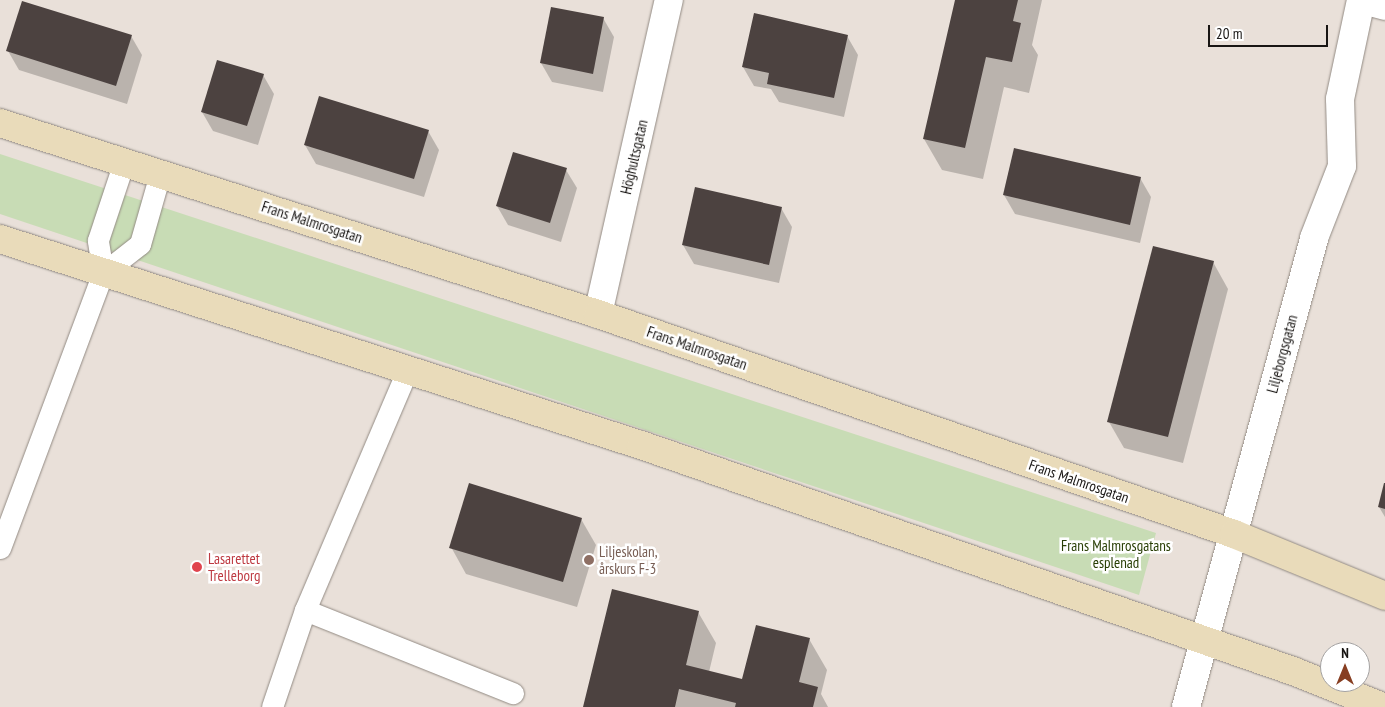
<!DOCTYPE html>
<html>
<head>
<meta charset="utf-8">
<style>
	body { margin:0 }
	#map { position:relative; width:1385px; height:707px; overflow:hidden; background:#e9e0d9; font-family:"PT Sans Narrow",sans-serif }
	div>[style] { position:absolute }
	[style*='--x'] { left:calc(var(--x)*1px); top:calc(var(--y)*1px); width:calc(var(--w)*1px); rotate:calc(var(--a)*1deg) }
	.green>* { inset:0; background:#c8dcb5 }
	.shadow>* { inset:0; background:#0003 }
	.building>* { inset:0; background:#4c4240 }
	.roads { filter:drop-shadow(0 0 1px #928a83) drop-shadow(0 0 1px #928a83) }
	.lane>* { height:21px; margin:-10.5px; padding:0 10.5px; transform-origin:10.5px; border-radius:10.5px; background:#fff }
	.street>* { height:28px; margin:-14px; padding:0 14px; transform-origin:14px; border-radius:14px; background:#fff }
	.secondary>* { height:28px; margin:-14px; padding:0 14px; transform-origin:14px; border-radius:14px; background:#e9dbba }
	.dots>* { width:14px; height:14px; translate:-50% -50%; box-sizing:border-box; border:2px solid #fff; border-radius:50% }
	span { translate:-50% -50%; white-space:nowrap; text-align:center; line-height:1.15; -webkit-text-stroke:5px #fff; paint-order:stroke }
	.street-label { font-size:15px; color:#181513 }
	.park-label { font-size:15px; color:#293f06 }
	.education-label { font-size:15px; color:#785e54 }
	.left { translate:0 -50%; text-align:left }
	.health-label { font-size:15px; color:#be3a42 }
	.north { position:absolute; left:1320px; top:642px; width:50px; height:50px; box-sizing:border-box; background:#fff; border:1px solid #a3a1a1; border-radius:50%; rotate:0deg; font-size:14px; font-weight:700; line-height:20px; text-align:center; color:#181513 }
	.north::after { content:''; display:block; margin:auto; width:18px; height:22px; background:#873e22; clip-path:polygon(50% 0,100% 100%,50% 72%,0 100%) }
	.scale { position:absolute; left:1208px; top:25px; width:120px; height:22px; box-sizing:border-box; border:2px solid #181513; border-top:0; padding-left:6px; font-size:15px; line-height:18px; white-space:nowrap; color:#181513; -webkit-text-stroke:4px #fff; paint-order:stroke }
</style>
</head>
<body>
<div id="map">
	<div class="green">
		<i style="clip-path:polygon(0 154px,1156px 533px,1139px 595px,0 214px)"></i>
	</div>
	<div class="shadow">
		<i style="clip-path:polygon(956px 0,1042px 0,1032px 45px,1038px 55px,1029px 93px,1004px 87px,983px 179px,942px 170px,924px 139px)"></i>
		<i style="clip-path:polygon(603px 18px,614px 37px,603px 92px,552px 82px,541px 63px)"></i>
		<i style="clip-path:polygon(131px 36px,142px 55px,127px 104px,19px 70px,8px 51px)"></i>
		<i style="clip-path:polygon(847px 36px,858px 55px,844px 117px,779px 102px,771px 89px,754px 86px,743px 67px)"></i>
		<i style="clip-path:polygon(263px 75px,274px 94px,258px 145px,213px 131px,202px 112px)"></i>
		<i style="clip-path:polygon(428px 131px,439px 150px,424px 197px,316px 164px,305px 145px)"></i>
		<i style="clip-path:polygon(566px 170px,577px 188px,561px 242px,508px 225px,497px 206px)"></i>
		<i style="clip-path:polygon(1140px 178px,1151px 197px,1140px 243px,1015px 214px,1004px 195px)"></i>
		<i style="clip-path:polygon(781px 208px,792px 227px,779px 283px,694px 264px,683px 245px)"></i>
		<i style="clip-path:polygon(1213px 262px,1228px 289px,1183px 463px,1124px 448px,1109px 422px)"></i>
		<i style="clip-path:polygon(1385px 486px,1385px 517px,1379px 507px)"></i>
		<i style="clip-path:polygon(581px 519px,596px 545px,577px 607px,466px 574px,451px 547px)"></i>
		<i style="clip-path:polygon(698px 612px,716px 643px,709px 672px,743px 680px,809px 639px,827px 670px,821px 694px,828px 707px,584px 707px)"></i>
	</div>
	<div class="building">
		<i style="clip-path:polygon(955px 0,1018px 0,1013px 21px,1021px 23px,1012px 62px,986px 57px,965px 148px,923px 139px)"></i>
		<i style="clip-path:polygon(22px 1px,132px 35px,116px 86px,6px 51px)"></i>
		<i style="clip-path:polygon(551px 7px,604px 17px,593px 74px,540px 63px)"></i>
		<i style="clip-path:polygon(754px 13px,848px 35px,834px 98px,767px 84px,769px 73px,742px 67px)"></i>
		<i style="clip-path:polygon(217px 60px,264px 74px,247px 126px,201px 112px)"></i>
		<i style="clip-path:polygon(319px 96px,429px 130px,414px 179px,304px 145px)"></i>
		<i style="clip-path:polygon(1014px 148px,1141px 177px,1130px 225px,1003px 195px)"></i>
		<i style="clip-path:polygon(513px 152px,567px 168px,550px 223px,496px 206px)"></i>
		<i style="clip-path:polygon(695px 187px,782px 207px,769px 265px,682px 245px)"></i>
		<i style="clip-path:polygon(1153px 246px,1214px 261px,1168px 437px,1107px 422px)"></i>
		<i style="clip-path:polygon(469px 483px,582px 518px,563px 582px,449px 548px)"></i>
		<i style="clip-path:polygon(1384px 483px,1385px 483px,1385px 509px,1378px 507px)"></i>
		<i style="clip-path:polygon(612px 589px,699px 611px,686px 665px,742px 679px,756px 625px,810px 638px,799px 682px,818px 687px,813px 707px,735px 707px,736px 703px,679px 689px,675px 707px,583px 707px)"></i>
	</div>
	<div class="roads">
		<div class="lane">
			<i style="--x:103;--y:273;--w:47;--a:-38.1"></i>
			<i style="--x:140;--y:244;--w:73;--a:-74.1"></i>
			<i style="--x:0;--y:548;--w:294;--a:-69.5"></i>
			<i style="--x:103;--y:273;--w:33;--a:-99"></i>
			<i style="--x:98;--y:240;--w:82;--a:-71.6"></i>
			<i style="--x:305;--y:610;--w:224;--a:21.8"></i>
			<i style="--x:272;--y:707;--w:102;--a:-71.2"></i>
			<i style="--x:305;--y:610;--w:262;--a:-66.9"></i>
		</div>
		<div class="street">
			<i style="--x:1363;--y:0;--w:23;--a:15"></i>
			<i style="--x:598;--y:314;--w:322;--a:-77.3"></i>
			<i style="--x:1186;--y:707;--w:486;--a:-74.7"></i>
			<i style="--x:1314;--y:238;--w:77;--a:-68.7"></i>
			<i style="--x:1342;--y:166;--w:67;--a:-91.7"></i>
			<i style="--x:1340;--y:99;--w:101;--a:-78"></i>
		</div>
		<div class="secondary">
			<i style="--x:0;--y:123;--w:628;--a:17.71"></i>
			<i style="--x:598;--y:314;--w:673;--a:19.08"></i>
			<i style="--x:1234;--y:534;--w:163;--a:22.3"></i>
			<i style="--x:0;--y:239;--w:673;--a:17.82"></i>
			<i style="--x:641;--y:445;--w:690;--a:19.12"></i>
			<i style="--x:1293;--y:671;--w:97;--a:21.8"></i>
		</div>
	</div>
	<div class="dots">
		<i style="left:589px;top:560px;background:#8d6e63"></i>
		<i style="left:197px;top:567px;background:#e0444e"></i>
	</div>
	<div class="street-label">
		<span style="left:634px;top:157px;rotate:-77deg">Höghultsgatan</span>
		<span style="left:312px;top:222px;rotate:18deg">Frans Malmrosgatan</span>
		<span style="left:697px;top:348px;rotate:19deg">Frans Malmrosgatan</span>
		<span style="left:1282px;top:354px;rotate:-75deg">Liljeborgsgatan</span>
		<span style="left:1079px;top:481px;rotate:19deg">Frans Malmrosgatan</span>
	</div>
	<div class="park-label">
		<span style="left:1116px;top:554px">Frans Malmrosgatans<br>esplenad</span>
	</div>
	<div class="education-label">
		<span class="left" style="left:599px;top:560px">Liljeskolan,<br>årskurs F-3</span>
	</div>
	<div class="health-label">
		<span class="left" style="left:208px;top:567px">Lasarettet<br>Trelleborg</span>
	</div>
	<div class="north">N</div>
	<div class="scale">20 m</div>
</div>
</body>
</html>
